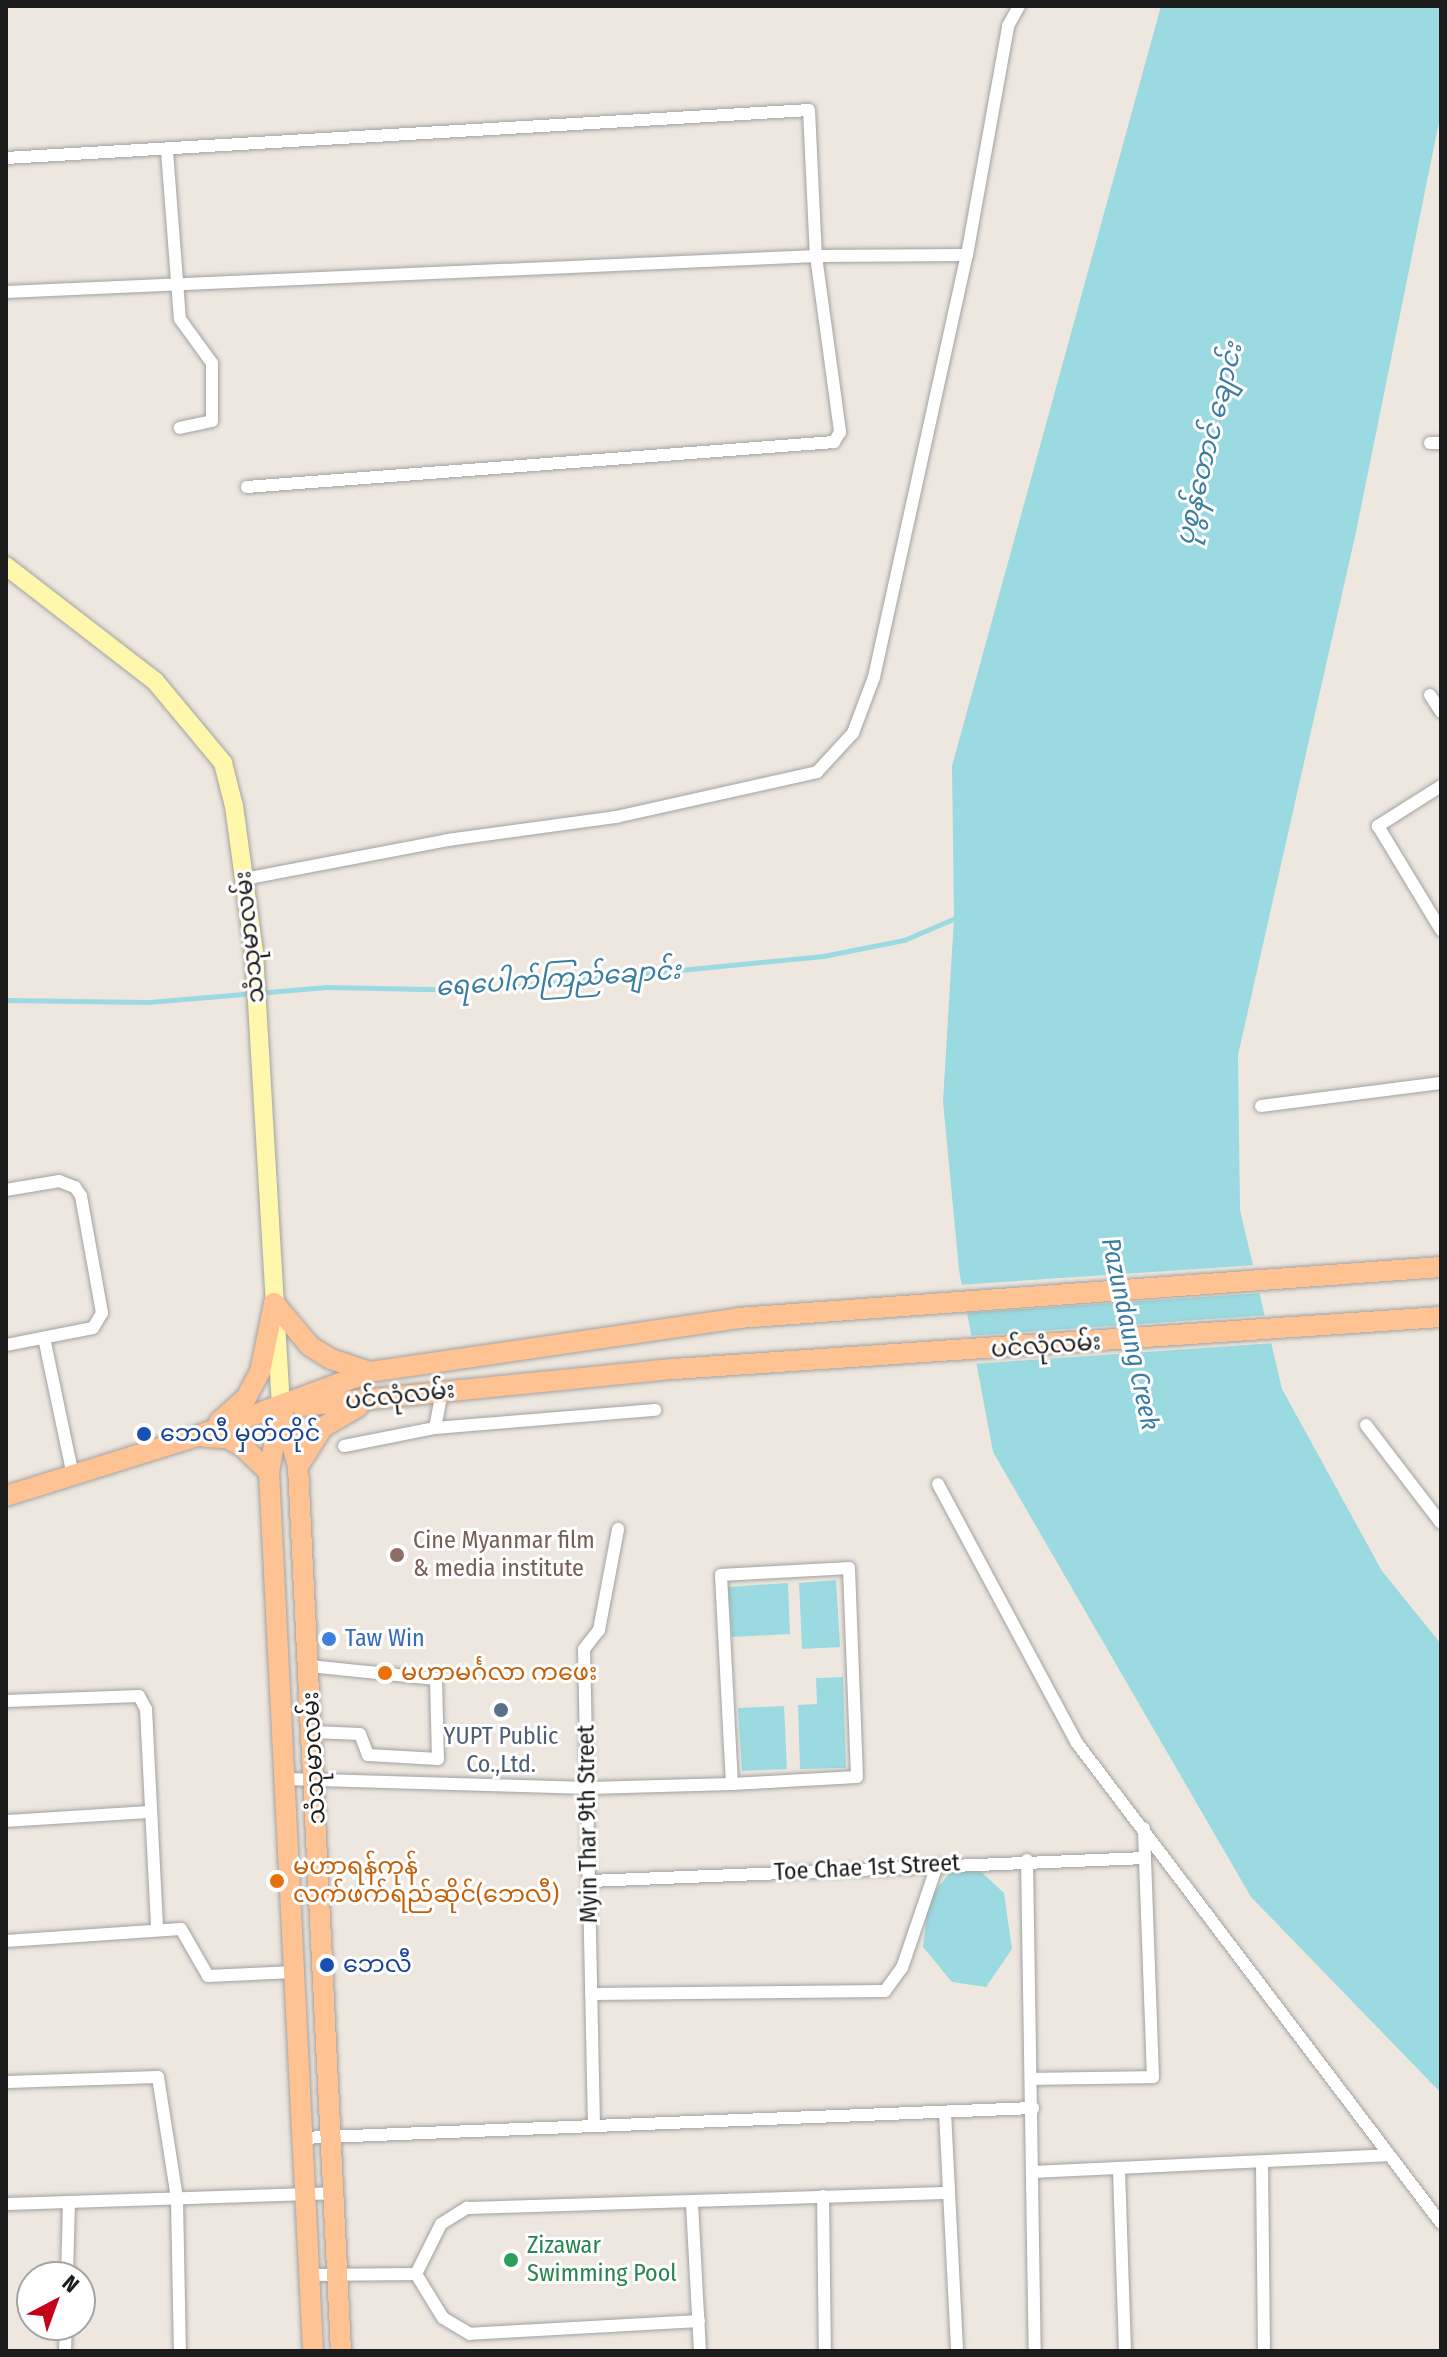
<!DOCTYPE html>
<html>
<head>
<meta charset="utf-8">
<style>
	body { margin:0 }
	#map { position:relative; width:1447px; height:2357px; overflow:hidden; background:#eee7df; font-family:"Fira Sans Condensed","Noto Sans Myanmar",sans-serif }
	div>[style] { position:absolute }
	[style*='--x'] { left:calc(var(--x)*1px); top:calc(var(--y)*1px); width:calc(var(--w)*1px); rotate:calc(var(--a)*1deg) }
	.water>* { inset:0; background:#9bdae0 }
	.pier>* { inset:0; background:#eee7df }
	.stream>* { height:5px; margin:-2.5px; padding:0 2.5px; transform-origin:2.5px; border-radius:2.5px; background:#9bdae0 }
	.roads { filter:drop-shadow(0 0 2px #a2a2a2) drop-shadow(0 0 2px #a2a2a2) }
	.street>* { height:12px; margin:-6px; padding:0 6px; transform-origin:6px; border-radius:6px; background:#fff }
	.secondary>* { height:18px; margin:-9px; padding:0 9px; transform-origin:9px; border-radius:9px; background:#fff8ac }
	.primary>* { height:20px; margin:-10px; padding:0 10px; transform-origin:10px; border-radius:10px; background:#ffc293 }
	.dots>* { width:22px; height:22px; translate:-50% -50%; box-sizing:border-box; border:4px solid #fff; border-radius:50% }
	span { translate:-50% -50%; white-space:nowrap; text-align:center; line-height:1.15; -webkit-text-stroke:6px #fff; paint-order:stroke }
	.street-label { font-size:24px; color:#1b1b1b }
	.transit-label { font-size:24px; color:#164399 }
	.left { translate:0 -50%; text-align:left }
	.education-label { font-size:24px; color:#785e54 }
	.shop-label { font-size:24px; color:#366cbe }
	.food-label { font-size:24px; color:#c56008 }
	.service-label { font-size:24px; color:#4e5e75 }
	.leisure-label { font-size:24px; color:#27864d }
	.water-label { font-size:26px; color:#3b7ca1; font-style:italic }
	.frame { position:absolute; inset:0; border:8px solid #1b1b1b; pointer-events:none }
	.north { position:absolute; left:16px; top:2261px; width:80px; height:80px; box-sizing:border-box; background:#fff; border:2px solid #a4a4a4; border-radius:50%; rotate:41deg; font-size:22px; font-weight:700; line-height:32px; text-align:center; color:#1b1b1b }
	.north::after { content:''; display:block; margin:auto; width:28px; height:36px; background:#c6001b; clip-path:polygon(50% 0,100% 100%,50% 72%,0 100%) }
</style>
</head>
<body>
<div id="map">
	<div class="water">
		<i style="clip-path:polygon(1161px 6px,1441px 6px,1441px 112px,1356px 532px,1238px 1055px,1240px 1210px,1282px 1389px,1382px 1571px,1441px 1644px,1441px 2093px,1251px 1897px,993px 1452px,959px 1270px,943px 1101px,954px 918px,952px 766px)"></i>
		<i style="clip-path:polygon(836px 1580px,840px 1647px,802px 1649px,799px 1583px)"></i>
		<i style="clip-path:polygon(788px 1583px,790px 1634px,732px 1637px,728px 1587px)"></i>
		<i style="clip-path:polygon(843px 1677px,846px 1768px,800px 1769px,798px 1705px,817px 1704px,816px 1678px)"></i>
		<i style="clip-path:polygon(784px 1706px,787px 1769px,742px 1771px,738px 1708px)"></i>
		<i style="clip-path:polygon(954px 1868px,977px 1868px,1004px 1893px,1012px 1949px,986px 1987px,952px 1982px,923px 1947px,929px 1898px)"></i>
	</div>
	<div class="pier">
		<i style="clip-path:polygon(1257px 1265px,1263px 1293px,963px 1313px,958px 1285px)"></i>
		<i style="clip-path:polygon(1268px 1315px,1275px 1343px,973px 1364px,967px 1336px)"></i>
	</div>
	<div class="stream">
		<i style="--x:6;--y:1000;--w:142;--a:0.8"></i>
		<i style="--x:148;--y:1002;--w:179;--a:-4.8"></i>
		<i style="--x:326;--y:987;--w:150;--a:1.1"></i>
		<i style="--x:476;--y:990;--w:349;--a:-5.6"></i>
		<i style="--x:823;--y:956;--w:83;--a:-11.2"></i>
		<i style="--x:904;--y:940;--w:61;--a:-23.2"></i>
	</div>
	<div class="roads">
		<div class="street">
			<i style="--x:167;--y:151;--w:169;--a:85.6"></i>
			<i style="--x:180;--y:319;--w:54;--a:54"></i>
			<i style="--x:212;--y:363;--w:58;--a:90"></i>
			<i style="--x:212;--y:421;--w:33;--a:168"></i>
			<i style="--x:6;--y:158;--w:804;--a:-3.42"></i>
			<i style="--x:809;--y:110;--w:146;--a:87.3"></i>
			<i style="--x:816;--y:256;--w:178;--a:82.2"></i>
			<i style="--x:840;--y:432;--w:12;--a:121"></i>
			<i style="--x:834;--y:442;--w:589;--a:175.62"></i>
			<i style="--x:6;--y:292;--w:811;--a:-2.54"></i>
			<i style="--x:816;--y:256;--w:151;--a:-0.4"></i>
			<i style="--x:1430;--y:443;--w:11;--a:0"></i>
			<i style="--x:1430;--y:695;--w:20;--a:57"></i>
			<i style="--x:1441;--y:786;--w:75;--a:147.6"></i>
			<i style="--x:1378;--y:826;--w:122;--a:58.8"></i>
			<i style="--x:244;--y:879;--w:208;--a:-10.8"></i>
			<i style="--x:448;--y:840;--w:170;--a:-7.8"></i>
			<i style="--x:616;--y:817;--w:206;--a:-12.6"></i>
			<i style="--x:817;--y:772;--w:53;--a:-47.3"></i>
			<i style="--x:853;--y:733;--w:60;--a:-69.4"></i>
			<i style="--x:874;--y:677;--w:432;--a:-77.6"></i>
			<i style="--x:967;--y:255;--w:233;--a:-79.8"></i>
			<i style="--x:1008;--y:26;--w:23;--a:-61"></i>
			<i style="--x:1261;--y:1106;--w:181;--a:-7.3"></i>
			<i style="--x:6;--y:1190;--w:54;--a:-9.6"></i>
			<i style="--x:59;--y:1181;--w:17;--a:21"></i>
			<i style="--x:75;--y:1187;--w:11;--a:56"></i>
			<i style="--x:81;--y:1196;--w:119;--a:79.8"></i>
			<i style="--x:102;--y:1313;--w:17;--a:121"></i>
			<i style="--x:93;--y:1328;--w:89;--a:168.9"></i>
			<i style="--x:44;--y:1338;--w:141;--a:78.1"></i>
			<i style="--x:1366;--y:1425;--w:123;--a:52.6"></i>
			<i style="--x:435;--y:1428;--w:38;--a:-79"></i>
			<i style="--x:344;--y:1446;--w:93;--a:-11.2"></i>
			<i style="--x:435;--y:1428;--w:221;--a:-4.7"></i>
			<i style="--x:938;--y:1484;--w:294;--a:61.8"></i>
			<i style="--x:1077;--y:1743;--w:602;--a:52.83"></i>
			<i style="--x:309;--y:1666;--w:128;--a:5.8"></i>
			<i style="--x:436;--y:1679;--w:80;--a:88.6"></i>
			<i style="--x:438;--y:1759;--w:70;--a:-176.7"></i>
			<i style="--x:368;--y:1755;--w:22;--a:-111"></i>
			<i style="--x:360;--y:1734;--w:47;--a:-177.6"></i>
			<i style="--x:6;--y:1701;--w:133;--a:-2.2"></i>
			<i style="--x:139;--y:1696;--w:15;--a:62"></i>
			<i style="--x:146;--y:1709;--w:219;--a:87.1"></i>
			<i style="--x:286;--y:1779;--w:303;--a:1.7"></i>
			<i style="--x:589;--y:1788;--w:143;--a:-1.6"></i>
			<i style="--x:732;--y:1784;--w:125;--a:-3.2"></i>
			<i style="--x:857;--y:1777;--w:209;--a:-92.2"></i>
			<i style="--x:849;--y:1568;--w:128;--a:176.9"></i>
			<i style="--x:721;--y:1575;--w:209;--a:87"></i>
			<i style="--x:6;--y:1821;--w:145;--a:-3.6"></i>
			<i style="--x:1027;--y:1860;--w:491;--a:89.1"></i>
			<i style="--x:590;--y:1881;--w:555;--a:-2.37"></i>
			<i style="--x:6;--y:1941;--w:175;--a:-3.9"></i>
			<i style="--x:181;--y:1929;--w:54;--a:60.1"></i>
			<i style="--x:208;--y:1976;--w:86;--a:-2.7"></i>
			<i style="--x:591;--y:1994;--w:294;--a:-0.6"></i>
			<i style="--x:885;--y:1991;--w:29;--a:-54"></i>
			<i style="--x:902;--y:1968;--w:109;--a:-71.2"></i>
			<i style="--x:1031;--y:2079;--w:122;--a:-0.9"></i>
			<i style="--x:1153;--y:2077;--w:249;--a:-92.1"></i>
			<i style="--x:6;--y:2082;--w:152;--a:-1.9"></i>
			<i style="--x:158;--y:2077;--w:123;--a:81.1"></i>
			<i style="--x:177;--y:2199;--w:152;--a:88.9"></i>
			<i style="--x:945;--y:2112;--w:239;--a:87.1"></i>
			<i style="--x:594;--y:2126;--w:477;--a:-91.2"></i>
			<i style="--x:584;--y:1649;--w:24;--a:-52"></i>
			<i style="--x:599;--y:1630;--w:103;--a:-79.3"></i>
			<i style="--x:302;--y:2138;--w:732;--a:-2.35"></i>
			<i style="--x:1262;--y:2162;--w:189;--a:89.4"></i>
			<i style="--x:1119;--y:2170;--w:181;--a:88.1"></i>
			<i style="--x:1033;--y:2172;--w:354;--a:-2.7"></i>
			<i style="--x:823;--y:2196;--w:155;--a:89.3"></i>
			<i style="--x:6;--y:2204;--w:328;--a:-1.9"></i>
			<i style="--x:692;--y:2204;--w:147;--a:86.9"></i>
			<i style="--x:310;--y:2275;--w:106;--a:-0.5"></i>
			<i style="--x:67;--y:2277;--w:75;--a:-88.5"></i>
			<i style="--x:699;--y:2321;--w:229;--a:176.8"></i>
			<i style="--x:470;--y:2334;--w:31;--a:-149"></i>
			<i style="--x:443;--y:2318;--w:52;--a:-121.5"></i>
			<i style="--x:416;--y:2274;--w:56;--a:-63.4"></i>
			<i style="--x:441;--y:2224;--w:31;--a:-32"></i>
			<i style="--x:467;--y:2208;--w:480;--a:-1.8"></i>
			<i style="--x:65;--y:2351;--w:26;--a:-88"></i>
		</div>
		<div class="secondary">
			<i style="--x:6;--y:566;--w:188;--a:37.7"></i>
			<i style="--x:155;--y:681;--w:107;--a:50.3"></i>
			<i style="--x:223;--y:763;--w:44;--a:75.7"></i>
			<i style="--x:234;--y:806;--w:147;--a:82.2"></i>
			<i style="--x:254;--y:952;--w:456;--a:86.6"></i>
		</div>
		<div class="primary">
			<i style="--x:274;--y:1303;--w:56;--a:50.1"></i>
			<i style="--x:310;--y:1346;--w:25;--a:32"></i>
			<i style="--x:331;--y:1359;--w:41;--a:18.4"></i>
			<i style="--x:301;--y:1406;--w:375;--a:-5.7"></i>
			<i style="--x:674;--y:1369;--w:769;--a:-3.88"></i>
			<i style="--x:281;--y:1407;--w:61;--a:73.9"></i>
			<i style="--x:298;--y:1466;--w:886;--a:87.22"></i>
			<i style="--x:280;--y:1411;--w:62;--a:100.2"></i>
			<i style="--x:269;--y:1472;--w:880;--a:87.13"></i>
			<i style="--x:219;--y:1422;--w:36;--a:-42"></i>
			<i style="--x:246;--y:1398;--w:30;--a:-62"></i>
			<i style="--x:260;--y:1372;--w:70;--a:-78.5"></i>
			<i style="--x:205;--y:1437;--w:22;--a:3"></i>
			<i style="--x:227;--y:1438;--w:18;--a:29"></i>
			<i style="--x:243;--y:1447;--w:36;--a:44"></i>
			<i style="--x:298;--y:1466;--w:46;--a:-57.3"></i>
			<i style="--x:323;--y:1427;--w:40;--a:-29.7"></i>
			<i style="--x:6;--y:1496;--w:200;--a:-17.4"></i>
			<i style="--x:197;--y:1436;--w:184;--a:-20.3"></i>
			<i style="--x:370;--y:1372;--w:372;--a:-8.3"></i>
			<i style="--x:738;--y:1318;--w:705;--a:-4.15"></i>
		</div>
	</div>
	<div class="dots">
		<i style="left:144px;top:1434px;background:#1a4fb4"></i>
		<i style="left:397px;top:1555px;background:#8d6e63"></i>
		<i style="left:329px;top:1639px;background:#3f7fe0"></i>
		<i style="left:385px;top:1673px;background:#e8710a"></i>
		<i style="left:501px;top:1710px;background:#5c6f8a"></i>
		<i style="left:277px;top:1881px;background:#e8710a"></i>
		<i style="left:327px;top:1965px;background:#1a4fb4"></i>
		<i style="left:511px;top:2260px;background:#2e9e5b"></i>
	</div>
	<div class="street-label">
		<span style="left:250px;top:937px;rotate:-96deg">သံသုမာလမ်း</span>
		<span style="left:1046px;top:1346px;rotate:-4deg">ပင်လုံလမ်း</span>
		<span style="left:400px;top:1396px;rotate:-6deg">ပင်လုံလမ်း</span>
		<span style="left:314px;top:1758px;rotate:-93deg">သံသုမာလမ်း</span>
		<span style="left:588px;top:1824px;rotate:-91deg">Myin Thar 9th Street</span>
		<span style="left:867px;top:1868px;rotate:-3deg">Toe Chae 1st Street</span>
	</div>
	<div class="transit-label">
		<span class="left" style="left:160px;top:1434px">ဘေလီ မှတ်တိုင်</span>
		<span class="left" style="left:343px;top:1965px">ဘေလီ</span>
	</div>
	<div class="education-label">
		<span class="left" style="left:413px;top:1555px">Cine Myanmar film<br>&amp; media institute</span>
	</div>
	<div class="shop-label">
		<span class="left" style="left:345px;top:1639px">Taw Win</span>
	</div>
	<div class="food-label">
		<span class="left" style="left:401px;top:1673px">မဟာမင်္ဂလာ ကဖေး</span>
		<span class="left" style="left:293px;top:1881px">မဟာရန်ကုန်<br>လက်ဖက်ရည်ဆိုင်(ဘေလီ)</span>
	</div>
	<div class="service-label">
		<span style="left:501px;top:1751px">YUPT Public<br>Co.,Ltd.</span>
	</div>
	<div class="leisure-label">
		<span class="left" style="left:527px;top:2260px">Zizawar<br>Swimming Pool</span>
	</div>
	<div class="water-label">
		<span style="left:1209px;top:444px;rotate:-76deg">ပုစွန်တောင် ချောင်း</span>
		<span style="left:558px;top:979px;rotate:-4deg">ရေပေါက်ကြည်ချောင်း</span>
		<span style="left:1130px;top:1334px;rotate:78deg">Pazundaung Creek</span>
	</div>
	<div class="frame"></div>
	<div class="north">N</div>
</div>
</body>
</html>
